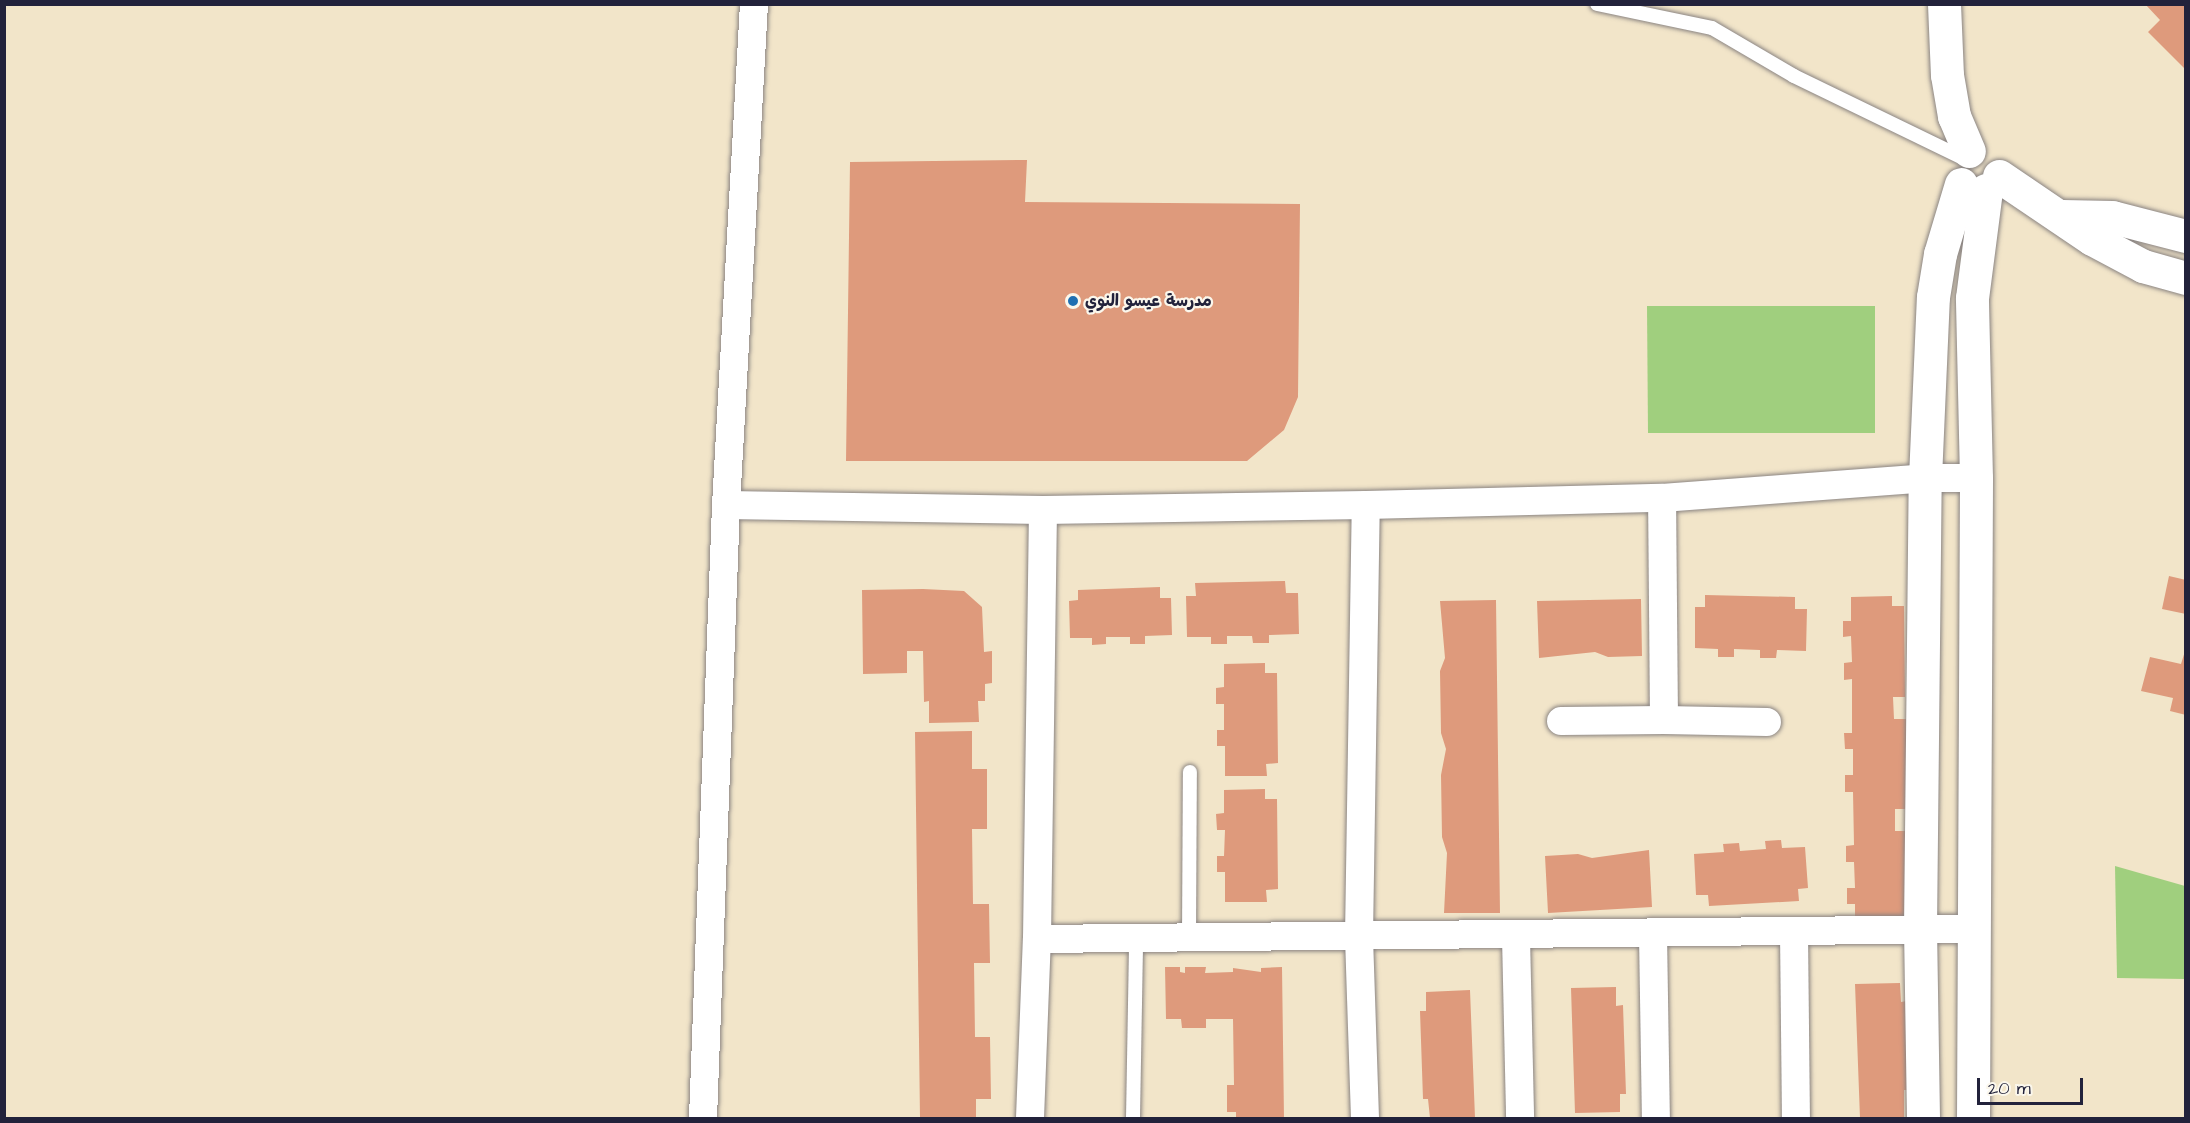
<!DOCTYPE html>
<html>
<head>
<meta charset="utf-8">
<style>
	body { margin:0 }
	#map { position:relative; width:2190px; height:1123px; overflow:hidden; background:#f2e5c9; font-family:"Architects Daughter","Playpen Sans Arabic",sans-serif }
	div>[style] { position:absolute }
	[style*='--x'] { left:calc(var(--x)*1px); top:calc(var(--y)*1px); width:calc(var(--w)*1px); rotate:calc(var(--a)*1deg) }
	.green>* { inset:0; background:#a0cf7e }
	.building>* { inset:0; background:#de9a7c }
	.roads { filter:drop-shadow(0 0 2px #8a8482) drop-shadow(0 0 2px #8a8482) }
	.lane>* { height:14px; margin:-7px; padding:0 7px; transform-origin:7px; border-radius:7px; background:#fff }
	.street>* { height:28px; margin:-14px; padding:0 14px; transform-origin:14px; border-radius:14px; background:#fff }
	.secondary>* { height:33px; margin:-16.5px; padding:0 16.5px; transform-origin:16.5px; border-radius:16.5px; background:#fff }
	.dots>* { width:16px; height:16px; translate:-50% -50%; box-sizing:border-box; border:3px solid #fbf7ec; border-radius:50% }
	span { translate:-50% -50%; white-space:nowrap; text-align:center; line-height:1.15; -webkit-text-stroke:4.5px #fbf7ec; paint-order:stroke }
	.poi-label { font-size:16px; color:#22223b; font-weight:700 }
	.left { translate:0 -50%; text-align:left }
	.frame { position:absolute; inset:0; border:6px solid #22223b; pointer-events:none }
	.scale { position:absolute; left:1977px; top:1078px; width:106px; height:27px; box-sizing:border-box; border:3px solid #22223b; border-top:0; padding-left:8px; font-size:18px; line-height:21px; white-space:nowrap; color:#22223b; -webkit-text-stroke:4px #fbf7ec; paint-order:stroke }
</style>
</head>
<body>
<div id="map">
	<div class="green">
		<i style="clip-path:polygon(1647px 306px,1875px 306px,1875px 433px,1648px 433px)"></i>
		<i style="clip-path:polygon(2115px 866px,2185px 886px,2185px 979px,2117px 978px)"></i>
	</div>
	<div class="building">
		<i style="clip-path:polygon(2145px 4px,2186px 4px,2186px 70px,2148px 32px,2160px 20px)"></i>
		<i style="clip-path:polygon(1027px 160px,1025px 202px,1300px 204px,1298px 397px,1284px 430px,1247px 461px,846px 461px,850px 162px)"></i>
		<i style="clip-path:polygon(2169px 576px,2186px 580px,2186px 614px,2162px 609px)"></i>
		<i style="clip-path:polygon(1285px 581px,1286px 593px,1298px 593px,1299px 634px,1269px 635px,1269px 643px,1253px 643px,1252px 636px,1227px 636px,1227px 644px,1211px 644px,1211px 637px,1187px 637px,1186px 596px,1196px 596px,1195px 583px)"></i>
		<i style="clip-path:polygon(1160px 587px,1160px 598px,1171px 598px,1172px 635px,1145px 636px,1145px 644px,1130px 644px,1130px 637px,1106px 637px,1106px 644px,1092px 645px,1092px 638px,1070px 638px,1069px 601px,1078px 600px,1078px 590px)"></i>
		<i style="clip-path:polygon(923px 589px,964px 591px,982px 607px,984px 652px,992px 651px,992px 683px,985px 684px,985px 701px,978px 701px,979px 722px,929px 723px,929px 701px,924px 702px,923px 651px,907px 651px,907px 673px,863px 674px,862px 590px)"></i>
		<i style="clip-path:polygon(1705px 595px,1795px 597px,1795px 609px,1807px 609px,1806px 651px,1777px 650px,1776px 658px,1760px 658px,1760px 650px,1734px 649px,1734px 657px,1718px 657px,1718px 649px,1695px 648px,1695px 607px,1705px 607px)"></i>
		<i style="clip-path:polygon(1892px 596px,1892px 606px,1904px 606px,1905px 697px,1893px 697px,1894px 719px,1906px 719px,1906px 809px,1895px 809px,1895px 831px,1907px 831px,1908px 922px,1855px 934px,1855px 904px,1847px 904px,1847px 888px,1855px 888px,1854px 862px,1846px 862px,1846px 846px,1854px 845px,1853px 792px,1845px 792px,1845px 775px,1853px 775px,1853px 749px,1845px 749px,1844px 733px,1852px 733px,1852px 679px,1844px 680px,1844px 663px,1852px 662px,1851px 636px,1843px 637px,1843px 621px,1851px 621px,1851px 597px)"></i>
		<i style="clip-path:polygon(1641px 599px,1642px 656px,1608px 657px,1595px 652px,1539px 658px,1537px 601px)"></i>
		<i style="clip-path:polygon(1496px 600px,1500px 913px,1444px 913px,1447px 853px,1442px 837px,1441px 775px,1446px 749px,1441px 733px,1440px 671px,1445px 658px,1440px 601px)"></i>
		<i style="clip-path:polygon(2186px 648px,2186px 715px,2170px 711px,2173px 698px,2141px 691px,2150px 657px,2181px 664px)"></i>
		<i style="clip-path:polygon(1265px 663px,1265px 673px,1277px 673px,1278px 763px,1266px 764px,1267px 776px,1225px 776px,1225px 746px,1217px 746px,1217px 730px,1224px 730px,1224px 704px,1216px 704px,1216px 688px,1224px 687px,1224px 664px)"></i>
		<i style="clip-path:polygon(972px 731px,972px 769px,987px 769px,987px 829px,972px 829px,973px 904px,989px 904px,990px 963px,974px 963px,975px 1037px,990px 1037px,991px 1099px,976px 1099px,976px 1118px,920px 1118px,915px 732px)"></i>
		<i style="clip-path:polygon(1265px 789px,1265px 799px,1277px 799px,1278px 889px,1266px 890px,1267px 902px,1225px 902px,1225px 872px,1217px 872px,1217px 856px,1224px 856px,1225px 830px,1217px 830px,1216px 814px,1224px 813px,1224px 790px)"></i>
		<i style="clip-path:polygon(1781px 840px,1782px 848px,1805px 847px,1808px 888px,1798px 889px,1799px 901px,1709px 906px,1708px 895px,1696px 895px,1694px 854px,1724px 852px,1723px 844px,1739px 843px,1740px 851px,1766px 849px,1765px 841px)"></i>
		<i style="clip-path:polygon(1649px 850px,1652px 907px,1548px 913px,1545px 856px,1578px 854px,1592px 858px)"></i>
		<i style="clip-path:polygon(1165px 967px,1180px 967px,1180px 972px,1185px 973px,1185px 967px,1206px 967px,1205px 973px,1233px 972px,1233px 968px,1261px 972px,1261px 968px,1282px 967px,1284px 1118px,1236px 1118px,1236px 1112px,1227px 1112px,1227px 1085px,1234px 1085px,1233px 1019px,1206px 1019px,1206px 1028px,1182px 1028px,1181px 1019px,1166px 1019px)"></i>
		<i style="clip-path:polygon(1900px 983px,1901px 1002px,1907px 1001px,1910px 1090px,1904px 1090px,1904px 1118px,1860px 1118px,1855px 984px)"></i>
		<i style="clip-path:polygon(1616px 987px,1616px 1006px,1623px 1005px,1624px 1035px,1626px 1094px,1620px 1094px,1620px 1112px,1575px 1113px,1571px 988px)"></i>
		<i style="clip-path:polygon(1470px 990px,1475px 1118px,1430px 1118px,1428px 1099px,1423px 1099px,1420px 1011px,1426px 1011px,1426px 992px)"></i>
	</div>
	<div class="roads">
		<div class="lane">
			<i style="--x:1597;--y:4;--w:117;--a:11.8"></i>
			<i style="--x:1712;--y:28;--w:95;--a:30.3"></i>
			<i style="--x:1794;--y:76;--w:186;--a:25.9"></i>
			<i style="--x:1189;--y:939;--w:167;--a:-89.7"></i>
			<i style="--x:1133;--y:1118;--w:179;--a:-89"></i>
		</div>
		<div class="street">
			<i style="--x:726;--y:505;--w:502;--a:-86.8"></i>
			<i style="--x:1664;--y:720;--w:103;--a:1.1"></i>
			<i style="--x:1561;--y:721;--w:103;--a:-0.6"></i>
			<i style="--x:1664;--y:720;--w:222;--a:-90.5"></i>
			<i style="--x:1794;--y:932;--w:186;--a:89.4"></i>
			<i style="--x:1653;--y:934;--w:184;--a:89.1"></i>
			<i style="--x:1516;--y:937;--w:181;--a:88.7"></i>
			<i style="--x:1037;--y:939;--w:934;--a:-0.61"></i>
			<i style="--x:703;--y:1118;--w:613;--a:-87.85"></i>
			<i style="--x:726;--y:505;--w:317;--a:0.9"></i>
			<i style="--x:1043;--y:510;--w:323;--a:-0.9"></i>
			<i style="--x:1366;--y:505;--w:296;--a:-1.4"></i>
			<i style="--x:1662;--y:498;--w:264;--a:-4.3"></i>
			<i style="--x:1925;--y:478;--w:51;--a:0"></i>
			<i style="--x:1030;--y:1118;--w:179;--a:-87.8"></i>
			<i style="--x:1037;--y:939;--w:429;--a:-89.2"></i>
			<i style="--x:1365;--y:1118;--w:181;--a:-91.9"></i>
			<i style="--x:1359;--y:937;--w:432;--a:-89.1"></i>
		</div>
		<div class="secondary">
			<i style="--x:1944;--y:4;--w:71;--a:87.6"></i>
			<i style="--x:1947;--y:75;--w:42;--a:80.3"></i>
			<i style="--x:1954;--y:116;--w:38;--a:67"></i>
			<i style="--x:1999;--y:176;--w:112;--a:34.1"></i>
			<i style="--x:2092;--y:239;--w:58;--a:27.9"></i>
			<i style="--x:2143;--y:266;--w:45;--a:15.6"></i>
			<i style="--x:2062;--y:216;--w:50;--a:1.1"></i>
			<i style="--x:2112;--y:217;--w:76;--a:14.4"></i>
			<i style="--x:1923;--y:1118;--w:188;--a:-90.9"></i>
			<i style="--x:1920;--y:930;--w:452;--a:-89.4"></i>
			<i style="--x:1925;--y:478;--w:181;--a:-87.5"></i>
			<i style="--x:1933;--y:297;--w:44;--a:-80.8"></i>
			<i style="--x:1940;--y:254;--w:73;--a:-73.3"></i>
			<i style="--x:1973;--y:1118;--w:640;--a:-89.73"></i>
			<i style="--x:1976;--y:478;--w:180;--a:-91.3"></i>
			<i style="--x:1972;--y:298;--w:109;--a:-82.6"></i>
		</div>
	</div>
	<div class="dots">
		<i style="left:1073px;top:301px;background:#1f6fb2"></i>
	</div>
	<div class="poi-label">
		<span class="left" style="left:1085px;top:301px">مدرسة عيسو النوي</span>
	</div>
	<div class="frame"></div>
	<div class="scale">20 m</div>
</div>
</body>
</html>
